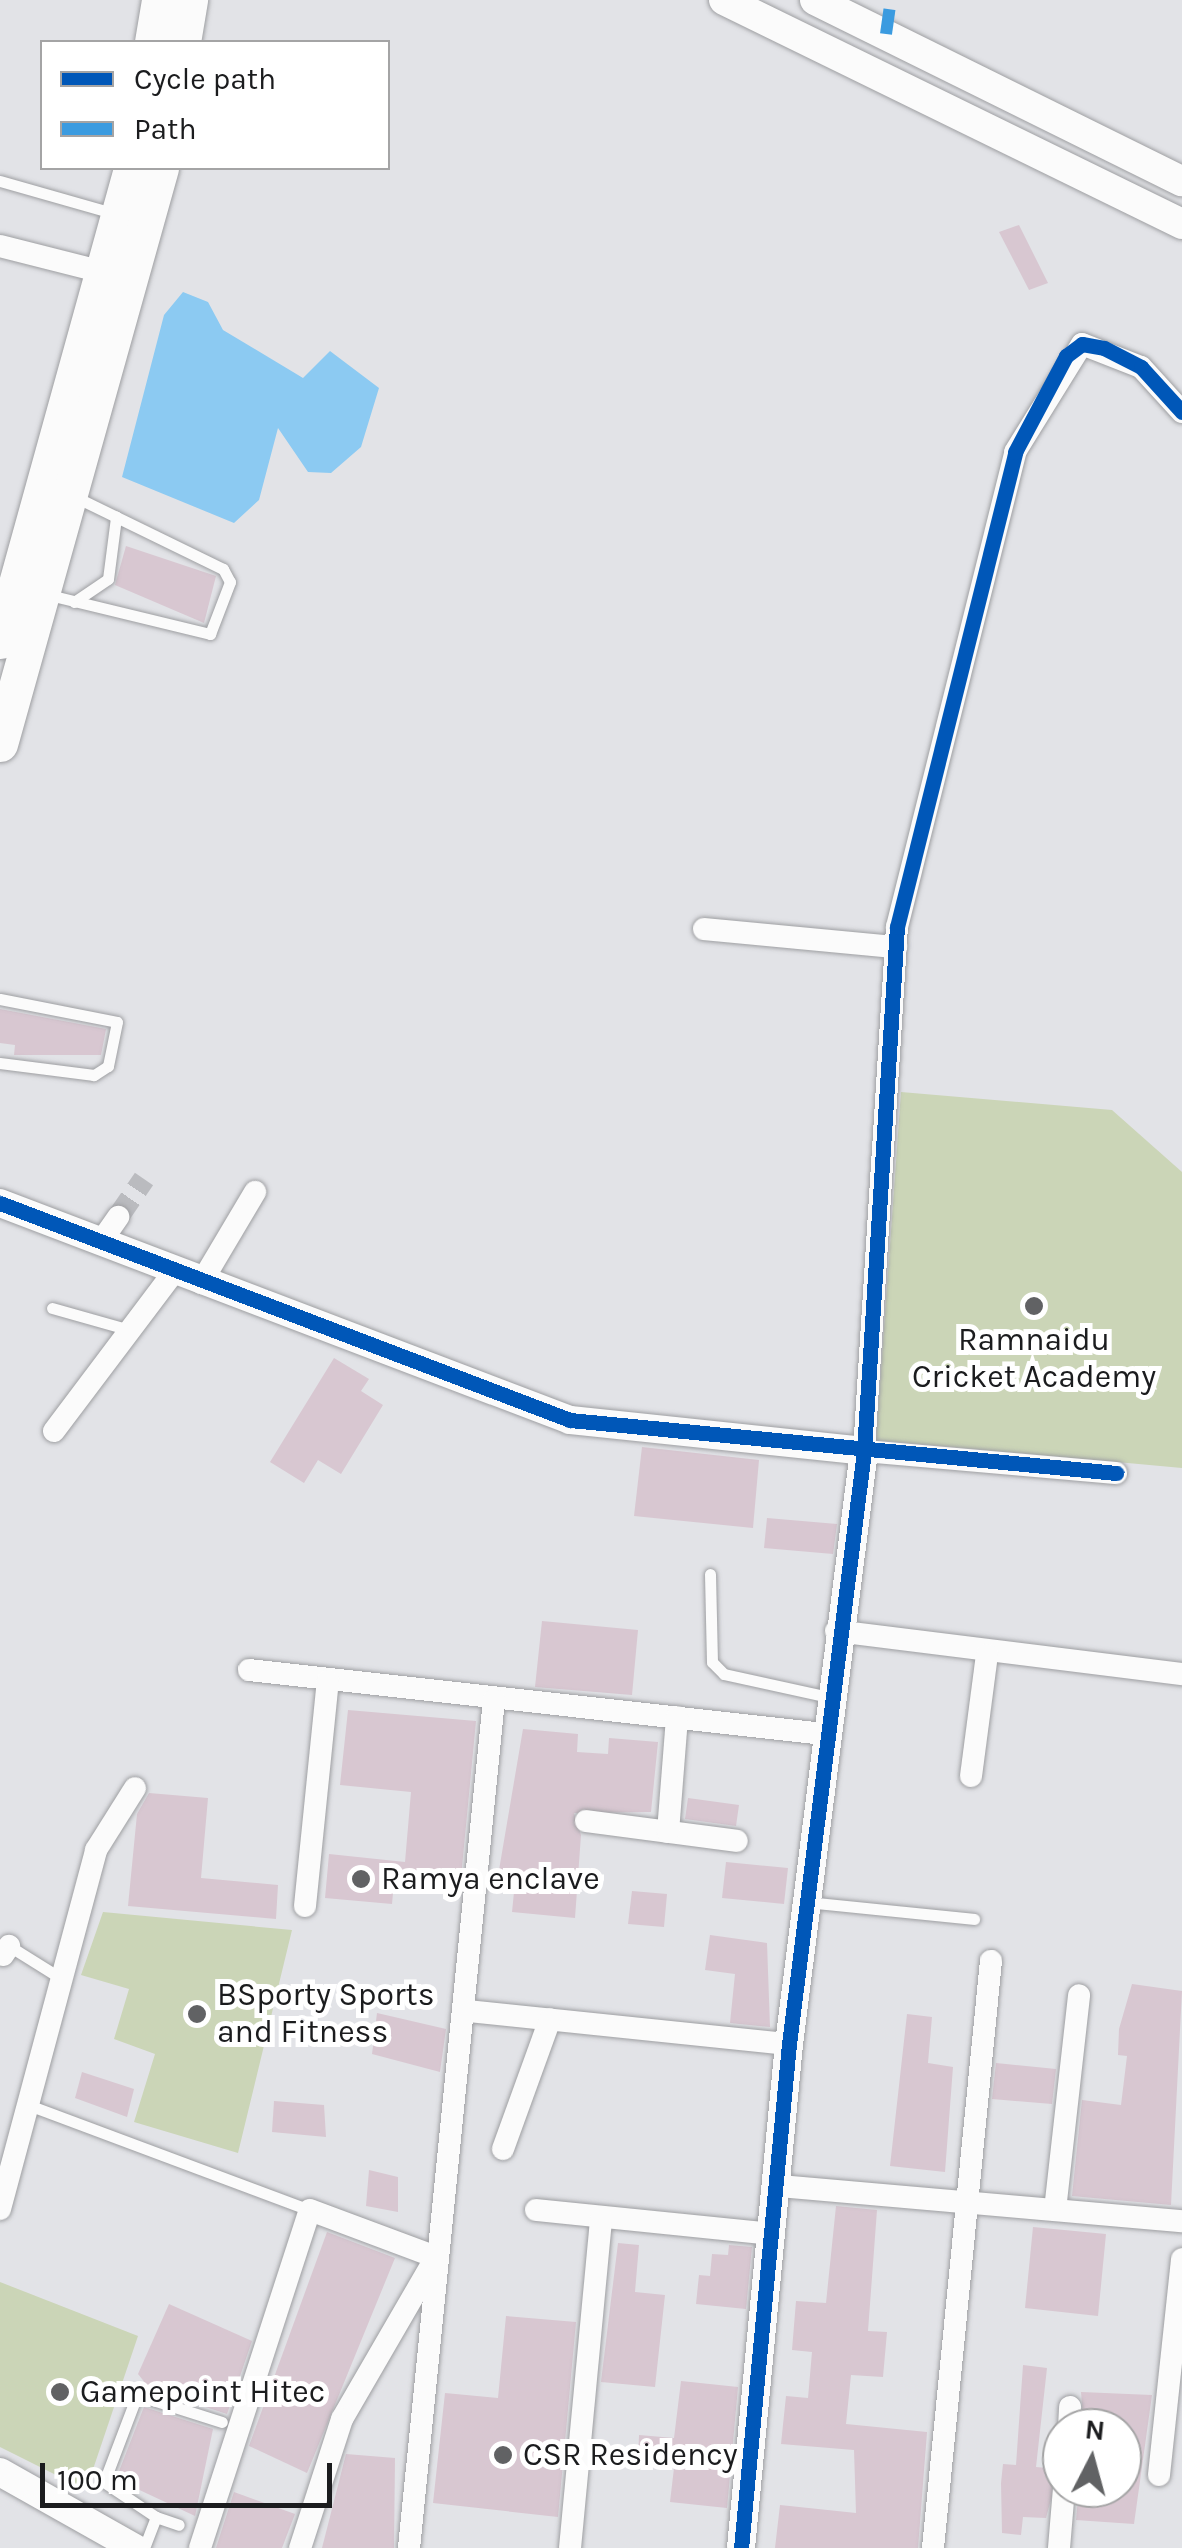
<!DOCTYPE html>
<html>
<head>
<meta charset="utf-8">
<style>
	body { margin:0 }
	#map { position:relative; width:1182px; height:2548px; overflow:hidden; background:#e2e3e7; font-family:Karla,sans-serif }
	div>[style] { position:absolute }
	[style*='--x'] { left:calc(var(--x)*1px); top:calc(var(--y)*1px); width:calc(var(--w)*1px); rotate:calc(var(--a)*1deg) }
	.green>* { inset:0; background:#cbd5b7 }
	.water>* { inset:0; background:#8ccaf2 }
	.building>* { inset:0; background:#d8c7d1 }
	.minor-tunnel>* { height:22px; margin-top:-11px; transform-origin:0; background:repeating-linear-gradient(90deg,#babbbf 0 22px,transparent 0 33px) }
	.roads { filter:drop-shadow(0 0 2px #9e9fa2) drop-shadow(0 0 2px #9e9fa2) }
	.service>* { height:11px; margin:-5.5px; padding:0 5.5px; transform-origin:5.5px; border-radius:5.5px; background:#fbfbfb }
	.minor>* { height:22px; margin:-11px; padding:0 11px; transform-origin:11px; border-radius:11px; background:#fbfbfb }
	.tertiary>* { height:28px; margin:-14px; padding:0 14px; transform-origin:14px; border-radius:14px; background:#fbfbfb }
	.secondary>* { height:30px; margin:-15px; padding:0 15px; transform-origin:15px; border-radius:15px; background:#fbfbfb }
	.primary>* { height:35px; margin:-17.5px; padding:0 17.5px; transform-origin:17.5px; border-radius:17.5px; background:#fbfbfb }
	.quiet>* { height:12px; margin-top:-6px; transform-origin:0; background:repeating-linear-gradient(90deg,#3b9be0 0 25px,transparent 0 37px) }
	.cycleway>* { height:15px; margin:-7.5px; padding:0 7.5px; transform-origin:7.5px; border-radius:7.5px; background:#0057b8 }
	.dots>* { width:28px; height:28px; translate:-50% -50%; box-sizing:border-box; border:5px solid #fff; border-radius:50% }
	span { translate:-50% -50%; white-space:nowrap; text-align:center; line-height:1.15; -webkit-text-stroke:10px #fff; paint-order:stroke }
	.poi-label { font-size:32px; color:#1b1c1e }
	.left { translate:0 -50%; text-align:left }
	.legend { position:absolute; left:40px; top:40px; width:350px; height:130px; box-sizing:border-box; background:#fff; border:2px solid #a4a4a5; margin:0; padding:12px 18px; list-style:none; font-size:30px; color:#1b1c1e }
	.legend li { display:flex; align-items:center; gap:20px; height:50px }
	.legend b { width:50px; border:2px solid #a4a4a5 }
	.north { position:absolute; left:1042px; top:2408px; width:100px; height:100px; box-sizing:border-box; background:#fff; border:2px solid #a4a4a5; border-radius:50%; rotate:6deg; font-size:28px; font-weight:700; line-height:40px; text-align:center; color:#1b1c1e }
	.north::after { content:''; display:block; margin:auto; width:35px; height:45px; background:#616264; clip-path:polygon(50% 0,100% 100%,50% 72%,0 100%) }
	.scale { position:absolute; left:40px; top:2463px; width:292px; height:45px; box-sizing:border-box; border:5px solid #1b1c1e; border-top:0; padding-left:12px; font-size:30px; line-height:35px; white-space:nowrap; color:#1b1c1e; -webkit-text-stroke:8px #fff; paint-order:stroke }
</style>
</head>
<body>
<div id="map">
	<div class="green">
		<i style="clip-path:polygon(901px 1092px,1112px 1110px,1182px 1172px,1182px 1468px,876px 1440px)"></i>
		<i style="clip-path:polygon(103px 1912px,292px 1930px,238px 2153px,134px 2122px,155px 2054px,114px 2039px,129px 1989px,81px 1975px)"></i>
		<i style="clip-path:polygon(0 2282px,138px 2336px,86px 2490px,0 2447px)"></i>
	</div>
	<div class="water">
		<i style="clip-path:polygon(183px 292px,208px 302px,223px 330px,303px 378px,330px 351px,379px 388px,361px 447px,331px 473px,308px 472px,278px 428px,259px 500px,234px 523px,122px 477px,164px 315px)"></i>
	</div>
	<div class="building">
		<i style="clip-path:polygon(1019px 225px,1048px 283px,1029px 290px,999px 232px)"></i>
		<i style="clip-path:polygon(126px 546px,216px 576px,204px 623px,115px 585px)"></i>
		<i style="clip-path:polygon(0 1009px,106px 1029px,101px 1055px,14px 1055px,15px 1045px,0 1043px)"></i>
		<i style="clip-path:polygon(334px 1358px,369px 1379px,361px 1391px,383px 1405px,341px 1474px,318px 1460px,304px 1483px,270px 1462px)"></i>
		<i style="clip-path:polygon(642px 1447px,759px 1460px,753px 1528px,634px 1516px)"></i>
		<i style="clip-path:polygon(767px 1518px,837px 1524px,833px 1554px,764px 1548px)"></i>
		<i style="clip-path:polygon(542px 1621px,638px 1630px,632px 1695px,535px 1687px)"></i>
		<i style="clip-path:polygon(348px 1710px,476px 1721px,460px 1888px,394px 1882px,392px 1904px,325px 1898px,329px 1854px,405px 1862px,411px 1792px,340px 1785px)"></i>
		<i style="clip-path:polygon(523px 1729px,578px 1734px,577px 1752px,608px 1754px,609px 1738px,658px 1742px,651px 1812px,574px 1813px,581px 1835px,575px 1918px,512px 1912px,516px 1872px,499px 1870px)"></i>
		<i style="clip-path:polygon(149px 1793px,208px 1798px,201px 1878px,278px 1885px,276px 1919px,128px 1906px,137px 1814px)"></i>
		<i style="clip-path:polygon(688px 1798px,739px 1805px,736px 1826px,685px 1819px)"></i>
		<i style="clip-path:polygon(726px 1862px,788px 1868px,784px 1904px,722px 1898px)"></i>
		<i style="clip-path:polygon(632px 1891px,667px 1894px,664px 1927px,628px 1924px)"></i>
		<i style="clip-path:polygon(710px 1935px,767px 1943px,770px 2027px,730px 2023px,735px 1974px,705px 1970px)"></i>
		<i style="clip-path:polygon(1132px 1984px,1182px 1991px,1171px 2205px,1072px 2196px,1082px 2100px,1121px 2105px,1127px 2056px,1118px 2055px,1119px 2029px)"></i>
		<i style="clip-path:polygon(377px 2013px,446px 2029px,440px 2072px,372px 2054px)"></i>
		<i style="clip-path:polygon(907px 2014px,932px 2017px,928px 2063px,953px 2067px,945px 2172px,890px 2166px)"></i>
		<i style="clip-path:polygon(996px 2063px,1056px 2069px,1052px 2104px,992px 2099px)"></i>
		<i style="clip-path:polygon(82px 2072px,134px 2089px,127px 2117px,75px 2098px)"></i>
		<i style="clip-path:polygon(274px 2101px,324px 2105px,326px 2137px,272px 2132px)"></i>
		<i style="clip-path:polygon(369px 2170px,398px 2177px,398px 2212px,366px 2206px)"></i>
		<i style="clip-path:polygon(836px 2206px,877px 2210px,868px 2331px,887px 2332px,883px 2377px,851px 2375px,846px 2424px,927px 2432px,918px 2548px,775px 2548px,780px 2505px,856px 2513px,854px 2450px,781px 2444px,786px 2396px,808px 2398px,812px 2352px,792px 2350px,796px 2301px,826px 2303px)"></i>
		<i style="clip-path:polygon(1033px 2227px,1106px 2234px,1098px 2316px,1025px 2308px)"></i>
		<i style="clip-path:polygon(327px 2232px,395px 2258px,307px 2473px,249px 2446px)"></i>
		<i style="clip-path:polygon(618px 2243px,639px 2245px,635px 2292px,665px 2295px,655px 2387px,601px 2382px)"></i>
		<i style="clip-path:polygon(729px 2245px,752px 2247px,746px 2309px,696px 2304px,699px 2275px,710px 2276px,712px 2254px,728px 2255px)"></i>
		<i style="clip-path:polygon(169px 2304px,252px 2341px,227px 2414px,150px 2389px,138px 2374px)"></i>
		<i style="clip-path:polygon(506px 2316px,576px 2322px,558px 2517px,433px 2503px,445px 2393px,498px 2398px)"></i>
		<i style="clip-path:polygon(1023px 2365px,1047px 2368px,1036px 2467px,1059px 2469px,1046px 2518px,1023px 2517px,1021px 2535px,1002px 2533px,1001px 2483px,1003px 2464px,1016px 2465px)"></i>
		<i style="clip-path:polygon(681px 2381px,738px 2387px,727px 2508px,670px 2502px,674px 2468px,638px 2463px,639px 2435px,674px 2438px)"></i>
		<i style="clip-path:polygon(1081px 2392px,1152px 2395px,1134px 2524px,1076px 2520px,1079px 2488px,1122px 2488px,1122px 2428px,1084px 2428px)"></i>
		<i style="clip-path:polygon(144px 2407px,213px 2429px,195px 2516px,116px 2479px)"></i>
		<i style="clip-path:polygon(346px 2454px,395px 2458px,394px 2548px,322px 2548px)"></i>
		<i style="clip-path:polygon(234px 2492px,295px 2514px,282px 2548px,216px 2548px)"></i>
	</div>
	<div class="minor-tunnel">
		<i style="--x:118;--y:1217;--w:46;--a:-55.6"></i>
	</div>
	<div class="roads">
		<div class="service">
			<i style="--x:0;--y:181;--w:116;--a:15.9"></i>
			<i style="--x:45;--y:594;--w:170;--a:13.6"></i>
			<i style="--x:210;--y:634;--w:56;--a:-69"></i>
			<i style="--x:230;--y:582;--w:15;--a:-118"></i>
			<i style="--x:223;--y:569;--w:167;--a:-154"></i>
			<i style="--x:74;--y:602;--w:41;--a:-34.1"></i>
			<i style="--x:108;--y:579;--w:63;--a:-82.6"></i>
			<i style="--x:0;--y:999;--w:119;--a:11.1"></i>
			<i style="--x:117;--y:1022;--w:45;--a:101.6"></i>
			<i style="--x:108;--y:1066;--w:17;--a:147"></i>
			<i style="--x:94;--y:1075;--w:95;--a:-172.7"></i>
			<i style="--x:52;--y:1308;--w:81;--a:15.8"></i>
			<i style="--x:710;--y:1574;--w:88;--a:88.7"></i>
			<i style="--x:712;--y:1662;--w:17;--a:45"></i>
			<i style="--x:724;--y:1674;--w:107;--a:12.4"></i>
			<i style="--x:807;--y:1902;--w:168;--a:5.8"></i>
			<i style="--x:6;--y:1944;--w:66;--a:32"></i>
			<i style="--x:34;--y:2107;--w:295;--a:20.5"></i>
			<i style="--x:156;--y:2517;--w:63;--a:-146.1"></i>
			<i style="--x:104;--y:2482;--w:93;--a:-69.2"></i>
			<i style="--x:137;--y:2395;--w:89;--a:17.6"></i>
			<i style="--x:144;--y:2548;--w:33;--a:-69"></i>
			<i style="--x:156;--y:2517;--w:24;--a:19"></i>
		</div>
		<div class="minor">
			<i style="--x:0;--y:246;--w:110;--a:14.2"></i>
			<i style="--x:704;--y:929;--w:193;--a:5.4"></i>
			<i style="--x:100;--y:1243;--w:32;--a:-55"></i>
			<i style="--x:201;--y:1283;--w:106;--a:-59.3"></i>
			<i style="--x:54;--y:1431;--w:198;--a:-53"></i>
			<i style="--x:1116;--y:1473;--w:253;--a:-175"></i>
			<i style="--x:864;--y:1451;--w:525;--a:-86.4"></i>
			<i style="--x:897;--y:927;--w:489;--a:-76"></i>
			<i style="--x:1015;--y:452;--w:127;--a:-58.2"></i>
			<i style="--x:1082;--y:344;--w:63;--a:21.3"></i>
			<i style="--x:1141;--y:367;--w:61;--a:47.7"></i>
			<i style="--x:836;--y:1631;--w:349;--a:7.1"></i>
			<i style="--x:249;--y:1670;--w:579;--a:6.35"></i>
			<i style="--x:971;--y:1776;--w:122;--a:-82.5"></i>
			<i style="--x:586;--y:1821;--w:152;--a:7.5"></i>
			<i style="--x:668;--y:1832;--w:115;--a:-85.5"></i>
			<i style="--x:305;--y:1906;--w:226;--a:-84.2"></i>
			<i style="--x:3;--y:1955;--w:11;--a:-56"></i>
			<i style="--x:468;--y:2011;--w:323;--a:5.9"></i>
			<i style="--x:503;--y:2149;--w:138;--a:-70.1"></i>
			<i style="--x:779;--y:2186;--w:405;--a:5"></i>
			<i style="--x:0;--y:2209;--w:372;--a:-75"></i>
			<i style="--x:96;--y:1850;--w:73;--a:-57.8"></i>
			<i style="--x:536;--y:2210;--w:239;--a:5.8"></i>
			<i style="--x:1055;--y:2210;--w:216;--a:-83.6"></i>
			<i style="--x:1069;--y:2428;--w:21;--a:-87"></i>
			<i style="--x:1159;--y:2475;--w:217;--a:-83.9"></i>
			<i style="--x:200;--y:2548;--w:355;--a:-72"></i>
			<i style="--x:310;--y:2210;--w:134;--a:20.5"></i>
			<i style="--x:436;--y:2257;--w:187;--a:120.1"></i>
			<i style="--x:342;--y:2419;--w:136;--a:108"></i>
			<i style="--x:409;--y:2548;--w:852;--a:-84.28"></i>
			<i style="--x:570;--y:2548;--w:332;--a:-84.6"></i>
			<i style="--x:933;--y:2548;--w:590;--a:-84.36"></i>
			<i style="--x:1059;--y:2548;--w:60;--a:-85.2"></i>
		</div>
		<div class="tertiary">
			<i style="--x:0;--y:1203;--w:610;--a:20.84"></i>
			<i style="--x:570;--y:1420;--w:296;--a:6"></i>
			<i style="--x:864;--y:1451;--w:598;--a:97.21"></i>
			<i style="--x:789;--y:2044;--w:506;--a:95.44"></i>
			<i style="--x:0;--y:2472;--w:155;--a:29.4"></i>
		</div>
		<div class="secondary">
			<i style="--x:724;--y:0;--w:510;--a:26.06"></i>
			<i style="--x:815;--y:0;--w:409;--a:26.3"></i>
		</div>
		<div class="primary">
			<i style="--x:152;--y:42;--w:43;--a:-80.5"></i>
			<i style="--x:183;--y:42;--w:43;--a:-80.5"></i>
			<i style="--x:0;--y:641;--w:491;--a:-74.5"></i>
			<i style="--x:0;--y:744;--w:598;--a:-74.38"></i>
		</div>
	</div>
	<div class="quiet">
		<i style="--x:886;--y:34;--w:34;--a:-82"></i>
	</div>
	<div class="cycleway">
		<i style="--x:0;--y:1203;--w:610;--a:20.84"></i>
		<i style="--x:570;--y:1420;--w:549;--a:5.54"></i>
		<i style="--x:741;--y:2548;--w:506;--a:-84.56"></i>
		<i style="--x:789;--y:2044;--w:598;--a:-82.79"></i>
		<i style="--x:864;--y:1451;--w:525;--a:-86.4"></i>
		<i style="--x:897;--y:927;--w:489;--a:-76"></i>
		<i style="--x:1015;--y:452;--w:109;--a:-62"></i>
		<i style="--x:1066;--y:356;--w:20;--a:-37"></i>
		<i style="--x:1082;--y:344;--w:22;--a:10"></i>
		<i style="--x:1104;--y:348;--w:42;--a:27.2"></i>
		<i style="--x:1141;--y:367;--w:61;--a:47.7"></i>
	</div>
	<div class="dots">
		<i style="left:1034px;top:1306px;background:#616264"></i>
		<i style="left:361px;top:1879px;background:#616264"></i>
		<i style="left:197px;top:2014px;background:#616264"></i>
		<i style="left:60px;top:2392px;background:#616264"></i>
		<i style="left:503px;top:2455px;background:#616264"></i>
	</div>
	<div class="poi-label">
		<span style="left:1034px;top:1359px">Ramnaidu<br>Cricket Academy</span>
		<span class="left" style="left:381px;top:1879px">Ramya enclave</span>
		<span class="left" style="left:217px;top:2014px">BSporty Sports<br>and Fitness</span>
		<span class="left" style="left:80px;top:2392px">Gamepoint Hitec</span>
		<span class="left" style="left:523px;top:2455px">CSR Residency</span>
	</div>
	<ul class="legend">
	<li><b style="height:12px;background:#0057b8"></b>Cycle path</li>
	<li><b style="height:12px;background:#3b9be0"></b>Path</li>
	</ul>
	<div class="north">N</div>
	<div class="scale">100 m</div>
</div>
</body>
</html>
